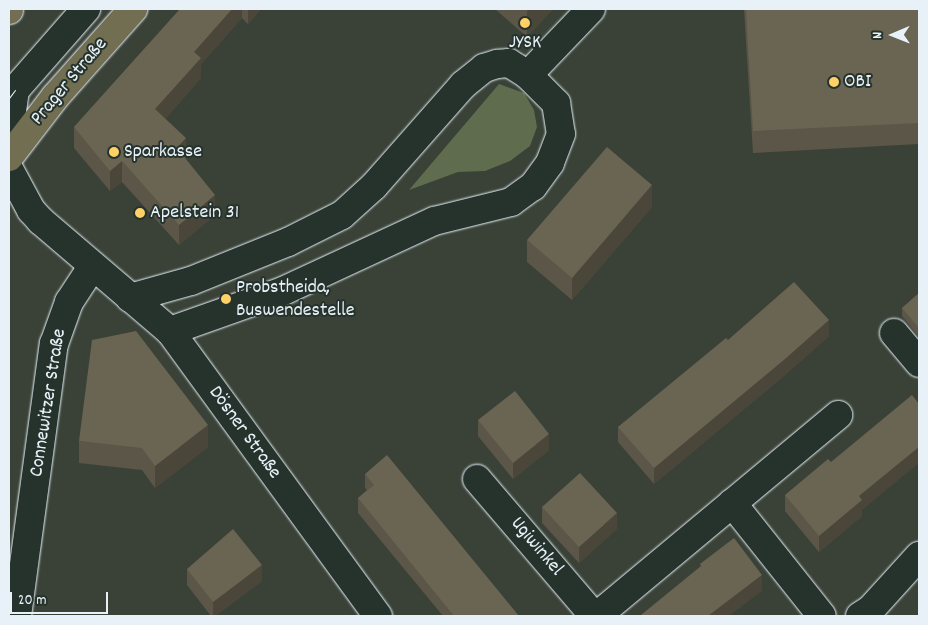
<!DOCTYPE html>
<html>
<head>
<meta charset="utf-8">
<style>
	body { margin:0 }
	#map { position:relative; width:928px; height:625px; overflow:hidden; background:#3a4238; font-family:Dekko,sans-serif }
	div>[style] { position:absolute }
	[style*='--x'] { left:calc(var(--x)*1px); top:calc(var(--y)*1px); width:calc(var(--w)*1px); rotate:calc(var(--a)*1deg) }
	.green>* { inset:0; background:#5f6c4e }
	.roads { filter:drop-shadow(0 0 1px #e8f1f8) drop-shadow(0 0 1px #e8f1f8) }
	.minor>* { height:28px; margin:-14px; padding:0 14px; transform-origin:14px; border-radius:14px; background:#26332d }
	.major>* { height:28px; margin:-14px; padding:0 14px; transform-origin:14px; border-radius:14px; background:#726e52 }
	.tram>* { height:1px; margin:-0.5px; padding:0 0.5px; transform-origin:0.5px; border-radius:0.5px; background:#e8f1f8 }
	.wall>* { inset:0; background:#5b5647 }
	.shaded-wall>* { inset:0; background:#4a4639 }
	.building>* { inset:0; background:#6a6452 }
	.dots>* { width:14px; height:14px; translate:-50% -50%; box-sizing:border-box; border:2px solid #26332d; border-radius:50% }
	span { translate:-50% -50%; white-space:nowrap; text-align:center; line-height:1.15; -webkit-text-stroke:4px #26332d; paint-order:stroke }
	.poi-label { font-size:20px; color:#e8f1f8 }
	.left { translate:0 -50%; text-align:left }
	.street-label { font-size:20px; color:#e8f1f8 }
	.frame { position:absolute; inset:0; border:10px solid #e8f1f8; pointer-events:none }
	.north { position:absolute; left:868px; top:10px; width:50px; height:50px; -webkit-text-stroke:4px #26332d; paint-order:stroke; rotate:269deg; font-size:14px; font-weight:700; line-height:20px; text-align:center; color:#e8f1f8 }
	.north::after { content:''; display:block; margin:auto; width:18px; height:22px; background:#e8f1f8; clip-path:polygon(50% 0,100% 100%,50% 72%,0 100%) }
	.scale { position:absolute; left:10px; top:592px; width:98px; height:22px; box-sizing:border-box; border:2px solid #e8f1f8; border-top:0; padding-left:6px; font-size:15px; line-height:18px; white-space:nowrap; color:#e8f1f8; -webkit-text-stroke:4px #26332d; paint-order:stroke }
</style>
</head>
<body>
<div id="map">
	<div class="green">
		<i style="clip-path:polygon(499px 84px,524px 93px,534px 110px,537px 127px,530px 146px,510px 161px,485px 171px,458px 172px,409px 190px)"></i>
	</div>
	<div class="roads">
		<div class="minor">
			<i style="--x:528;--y:75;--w:91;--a:-46.3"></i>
			<i style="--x:9;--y:133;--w:43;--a:-82.1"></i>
			<i style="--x:15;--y:90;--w:108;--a:-48.8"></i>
			<i style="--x:9;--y:169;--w:47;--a:61.8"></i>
			<i style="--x:31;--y:210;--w:15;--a:48"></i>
			<i style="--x:41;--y:221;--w:170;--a:40.5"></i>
			<i style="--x:170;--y:331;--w:353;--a:53.9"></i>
			<i style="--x:130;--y:298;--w:63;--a:-15.6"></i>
			<i style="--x:191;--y:281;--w:105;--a:-21.9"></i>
			<i style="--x:288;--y:242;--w:60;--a:-26.6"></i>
			<i style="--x:342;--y:215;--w:43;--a:-42.2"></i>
			<i style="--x:374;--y:186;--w:135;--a:-48.6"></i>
			<i style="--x:463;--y:85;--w:27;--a:-39"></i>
			<i style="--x:484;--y:68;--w:14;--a:-17"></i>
			<i style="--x:497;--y:64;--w:12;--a:-5"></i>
			<i style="--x:509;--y:63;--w:22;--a:32"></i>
			<i style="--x:528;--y:75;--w:40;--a:45"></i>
			<i style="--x:556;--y:103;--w:31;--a:81"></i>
			<i style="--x:561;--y:134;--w:31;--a:111"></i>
			<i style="--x:550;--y:163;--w:29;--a:126"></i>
			<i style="--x:533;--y:186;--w:27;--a:144"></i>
			<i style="--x:511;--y:202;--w:79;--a:166.1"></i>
			<i style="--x:434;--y:221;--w:166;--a:155.1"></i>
			<i style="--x:283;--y:291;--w:120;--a:160.5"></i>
			<i style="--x:894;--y:333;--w:39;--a:50"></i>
			<i style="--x:477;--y:479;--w:180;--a:49.5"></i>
			<i style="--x:732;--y:503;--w:144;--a:51.5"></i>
			<i style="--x:17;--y:616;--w:275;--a:-82.3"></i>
			<i style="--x:54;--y:344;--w:45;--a:-70.3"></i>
			<i style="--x:69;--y:302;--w:42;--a:-56.7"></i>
			<i style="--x:597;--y:616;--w:314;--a:-39.8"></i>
			<i style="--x:860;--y:616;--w:13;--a:-32"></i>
			<i style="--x:871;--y:609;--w:72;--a:-47.8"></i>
		</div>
		<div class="major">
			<i style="--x:9;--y:10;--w:1;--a:-90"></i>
			<i style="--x:9;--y:157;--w:76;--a:-52.5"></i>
			<i style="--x:55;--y:97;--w:118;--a:-48.4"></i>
		</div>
	</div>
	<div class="tram">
		<i style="--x:9;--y:98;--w:10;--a:-53"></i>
	</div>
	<div class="wall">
		<i style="clip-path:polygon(180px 9px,261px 9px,248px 24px,242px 18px,201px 64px,201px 78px,165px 119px,215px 215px,179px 245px,122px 182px,110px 191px,74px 148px,74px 127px)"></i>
		<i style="clip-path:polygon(495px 9px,553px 9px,527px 37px)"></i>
		<i style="clip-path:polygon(744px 9px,919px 9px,919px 144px,753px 153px)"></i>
		<i style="clip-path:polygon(652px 207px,572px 300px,527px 262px,527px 240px)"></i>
		<i style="clip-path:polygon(919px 293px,919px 337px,902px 316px,902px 308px)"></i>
		<i style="clip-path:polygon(829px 336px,785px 375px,654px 484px,618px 442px,618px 427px,728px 340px)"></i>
		<i style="clip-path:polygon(478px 420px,549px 450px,513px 479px,478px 436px)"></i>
		<i style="clip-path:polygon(79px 441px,208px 447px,155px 488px,142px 470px,79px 463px)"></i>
		<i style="clip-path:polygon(365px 474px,519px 616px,443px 616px,358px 513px,358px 498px,367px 490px,365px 488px)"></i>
		<i style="clip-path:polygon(785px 495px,862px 510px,862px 516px,819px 552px,785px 511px)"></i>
		<i style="clip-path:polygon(542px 507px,617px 529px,579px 563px,542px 523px)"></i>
		<i style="clip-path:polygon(187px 569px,262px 581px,215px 616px,211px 616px,187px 585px)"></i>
	</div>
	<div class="shaded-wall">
		<i style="clip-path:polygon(232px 9px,242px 9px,242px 18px,201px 64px,201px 78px,155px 130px,155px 109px,194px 52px)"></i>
		<i style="clip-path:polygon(248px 9px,261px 9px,248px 24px)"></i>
		<i style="clip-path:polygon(529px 9px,553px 9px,527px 37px,527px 11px)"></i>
		<i style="clip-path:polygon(186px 138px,186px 159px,177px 148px)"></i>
		<i style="clip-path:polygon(122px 161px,122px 182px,110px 191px,110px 171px)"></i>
		<i style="clip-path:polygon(652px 185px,652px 207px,572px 300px,572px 278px)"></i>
		<i style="clip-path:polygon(215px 195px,215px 215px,179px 245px,179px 225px)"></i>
		<i style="clip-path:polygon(829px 320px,829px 336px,785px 375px,654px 484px,654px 468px)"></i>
		<i style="clip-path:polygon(208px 425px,208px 447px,155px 488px,155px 466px)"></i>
		<i style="clip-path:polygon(549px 434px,549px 450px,513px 479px,513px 463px)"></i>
		<i style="clip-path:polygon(919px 447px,919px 463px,862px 510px,862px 516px,819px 552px,819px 536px,859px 496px)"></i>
		<i style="clip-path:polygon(617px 513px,617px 529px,579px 563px,579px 547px)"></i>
		<i style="clip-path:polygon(262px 565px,262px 581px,215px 616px,213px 616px,213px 602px)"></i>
		<i style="clip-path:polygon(762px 575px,762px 591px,729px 616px,708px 616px)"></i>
	</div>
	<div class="building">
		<i style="clip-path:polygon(180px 9px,232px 9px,194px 52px,201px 58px,155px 109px,186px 138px,177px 148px,215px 195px,179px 225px,122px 161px,110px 171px,74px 127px)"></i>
		<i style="clip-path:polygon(746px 9px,919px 9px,919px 123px,753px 131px)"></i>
		<i style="clip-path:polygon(607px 147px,652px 185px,572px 278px,527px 240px)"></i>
		<i style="clip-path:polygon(794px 282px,829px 320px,785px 359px,654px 468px,618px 427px,726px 338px,728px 340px)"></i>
		<i style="clip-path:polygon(919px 293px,919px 328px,902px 308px)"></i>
		<i style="clip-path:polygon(136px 331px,208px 425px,155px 466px,142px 448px,79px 441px,92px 340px)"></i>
		<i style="clip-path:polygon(515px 391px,549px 434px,513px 463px,478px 420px)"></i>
		<i style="clip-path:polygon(912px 395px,919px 404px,919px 447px,859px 496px,862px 500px,819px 536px,785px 495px,828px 459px,831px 462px)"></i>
		<i style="clip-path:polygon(387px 455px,519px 616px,454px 616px,358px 498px,374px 485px,365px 474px)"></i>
		<i style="clip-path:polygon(580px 473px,617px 513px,579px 547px,542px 507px)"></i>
		<i style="clip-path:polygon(233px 529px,262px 565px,213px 602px,187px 569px)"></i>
		<i style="clip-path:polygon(734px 538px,762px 575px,708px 616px,641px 616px,641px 615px,701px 566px,700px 564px)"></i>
	</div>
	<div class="dots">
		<i style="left:525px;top:23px;background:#ffd166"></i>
		<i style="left:834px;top:82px;background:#ffd166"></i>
		<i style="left:114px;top:152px;background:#ffd166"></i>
		<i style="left:140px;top:213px;background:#ffd166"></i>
		<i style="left:226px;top:299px;background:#ffd166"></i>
	</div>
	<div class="poi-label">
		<span style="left:525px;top:43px">JYSK</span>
		<span class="left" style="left:844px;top:82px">OBI</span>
		<span class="left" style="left:124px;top:152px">Sparkasse</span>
		<span class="left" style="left:150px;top:213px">Apelstein 31</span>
		<span class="left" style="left:236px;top:300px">Probstheida,<br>Buswendestelle</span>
	</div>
	<div class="street-label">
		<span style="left:70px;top:82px;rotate:-50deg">Prager Straße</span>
		<span style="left:49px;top:403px;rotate:-81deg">Connewitzer Straße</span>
		<span style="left:244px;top:433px;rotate:54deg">Dösner Straße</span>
		<span style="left:536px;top:547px;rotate:50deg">Ugiwinkel</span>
	</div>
	<div class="frame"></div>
	<div class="north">N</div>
	<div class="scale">20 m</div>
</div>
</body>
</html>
